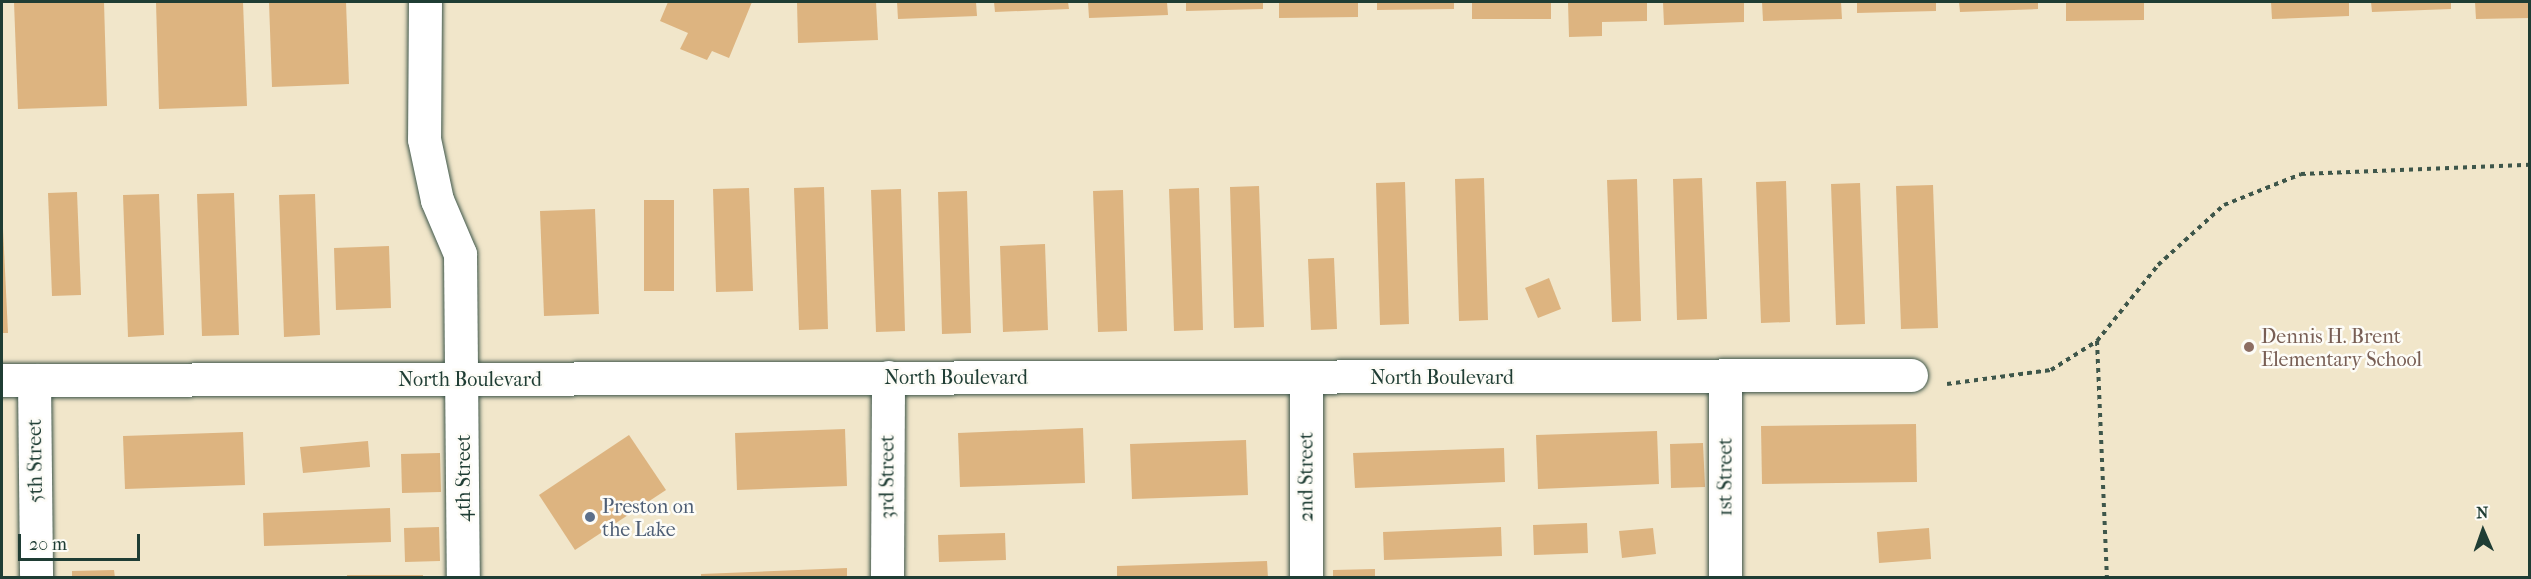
<!DOCTYPE html>
<html>
<head>
<meta charset="utf-8">
<style>
	body { margin:0 }
	#map { position:relative; width:2531px; height:579px; overflow:hidden; background:#f1e6ca; font-family:"IM FELL French Canon",serif }
	div>[style] { position:absolute }
	[style*='--x'] { left:calc(var(--x)*1px); top:calc(var(--y)*1px); width:calc(var(--w)*1px); rotate:calc(var(--a)*1deg) }
	.building>* { inset:0; background:#ddb480 }
	.path>* { height:4px; margin-top:-2px; transform-origin:0; background:repeating-linear-gradient(90deg,#3e564a 0 4.5px,transparent 0 9px) }
	.roads { filter:drop-shadow(0 0 2px #3e564a) drop-shadow(0 0 2px #3e564a) }
	.street>* { height:33px; margin:-16.5px; padding:0 16.5px; transform-origin:16.5px; border-radius:16.5px; background:#fff }
	.dots>* { width:16px; height:16px; translate:-50% -50%; box-sizing:border-box; border:3px solid #fdfcf7; border-radius:50% }
	span { translate:-50% -50%; white-space:nowrap; text-align:center; line-height:1.15; -webkit-text-stroke:5px #fdfcf7; paint-order:stroke }
	.education-label { font-size:20px; color:#785e54 }
	.left { translate:0 -50%; text-align:left }
	.street-label { font-size:20px; color:#1f3d34 }
	.service-label { font-size:20px; color:#4e5e75 }
	.frame { position:absolute; inset:0; border:3px solid #1f3d34; pointer-events:none }
	.north { position:absolute; left:2453px; top:501px; width:60px; height:60px; -webkit-text-stroke:4px #fdfcf7; paint-order:stroke; rotate:358deg; font-size:16px; font-weight:700; line-height:24px; text-align:center; color:#1f3d34 }
	.north::after { content:''; display:block; margin:auto; width:21px; height:27px; background:#1f3d34; clip-path:polygon(50% 0,100% 100%,50% 72%,0 100%) }
	.scale { position:absolute; left:18px; top:534px; width:122px; height:27px; box-sizing:border-box; border:3px solid #1f3d34; border-top:0; padding-left:8px; font-size:18px; line-height:21px; white-space:nowrap; color:#1f3d34; -webkit-text-stroke:4px #fdfcf7; paint-order:stroke }
</style>
</head>
<body>
<div id="map">
	<div class="building">
		<i style="clip-path:polygon(14px 2px,104px 2px,107px 106px,18px 109px)"></i>
		<i style="clip-path:polygon(156px 2px,243px 2px,247px 106px,159px 109px)"></i>
		<i style="clip-path:polygon(269px 2px,346px 2px,349px 84px,272px 87px)"></i>
		<i style="clip-path:polygon(668px 2px,752px 2px,729px 58px,712px 51px,707px 60px,680px 49px,688px 33px,660px 21px)"></i>
		<i style="clip-path:polygon(797px 2px,876px 2px,878px 40px,798px 43px)"></i>
		<i style="clip-path:polygon(897px 2px,976px 2px,977px 16px,898px 19px)"></i>
		<i style="clip-path:polygon(994px 2px,1068px 2px,1069px 9px,995px 12px)"></i>
		<i style="clip-path:polygon(1088px 2px,1167px 2px,1168px 15px,1089px 18px)"></i>
		<i style="clip-path:polygon(1186px 2px,1263px 2px,1263px 9px,1186px 11px)"></i>
		<i style="clip-path:polygon(1279px 2px,1358px 2px,1358px 17px,1279px 18px)"></i>
		<i style="clip-path:polygon(1377px 2px,1454px 2px,1454px 9px,1377px 10px)"></i>
		<i style="clip-path:polygon(1472px 2px,1551px 2px,1551px 19px,1472px 19px)"></i>
		<i style="clip-path:polygon(1568px 2px,1647px 2px,1647px 21px,1602px 22px,1602px 36px,1569px 37px)"></i>
		<i style="clip-path:polygon(1663px 2px,1744px 2px,1744px 22px,1664px 25px)"></i>
		<i style="clip-path:polygon(1762px 2px,1841px 2px,1842px 19px,1763px 21px)"></i>
		<i style="clip-path:polygon(1857px 2px,1936px 2px,1936px 11px,1857px 13px)"></i>
		<i style="clip-path:polygon(1959px 2px,2038px 2px,2038px 9px,1960px 12px)"></i>
		<i style="clip-path:polygon(2066px 2px,2144px 2px,2144px 20px,2066px 21px)"></i>
		<i style="clip-path:polygon(2271px 2px,2349px 2px,2349px 16px,2272px 19px)"></i>
		<i style="clip-path:polygon(2371px 2px,2451px 2px,2451px 9px,2372px 12px)"></i>
		<i style="clip-path:polygon(2475px 2px,2530px 2px,2530px 18px,2476px 19px)"></i>
		<i style="clip-path:polygon(1484px 178px,1488px 320px,1459px 321px,1455px 179px)"></i>
		<i style="clip-path:polygon(1702px 178px,1707px 319px,1677px 320px,1673px 179px)"></i>
		<i style="clip-path:polygon(1637px 179px,1641px 321px,1612px 322px,1607px 180px)"></i>
		<i style="clip-path:polygon(1786px 181px,1790px 322px,1761px 323px,1756px 182px)"></i>
		<i style="clip-path:polygon(1405px 182px,1409px 324px,1380px 325px,1376px 183px)"></i>
		<i style="clip-path:polygon(1860px 183px,1865px 324px,1836px 325px,1831px 184px)"></i>
		<i style="clip-path:polygon(1933px 185px,1938px 328px,1901px 329px,1896px 186px)"></i>
		<i style="clip-path:polygon(1259px 186px,1264px 327px,1234px 328px,1230px 187px)"></i>
		<i style="clip-path:polygon(824px 187px,828px 329px,799px 330px,794px 188px)"></i>
		<i style="clip-path:polygon(749px 188px,753px 291px,716px 292px,713px 189px)"></i>
		<i style="clip-path:polygon(1199px 188px,1203px 330px,1174px 331px,1169px 189px)"></i>
		<i style="clip-path:polygon(901px 189px,905px 331px,876px 332px,871px 190px)"></i>
		<i style="clip-path:polygon(1123px 190px,1127px 331px,1098px 332px,1093px 191px)"></i>
		<i style="clip-path:polygon(967px 191px,971px 333px,942px 334px,938px 192px)"></i>
		<i style="clip-path:polygon(77px 192px,81px 295px,52px 296px,48px 193px)"></i>
		<i style="clip-path:polygon(234px 193px,239px 335px,202px 336px,197px 194px)"></i>
		<i style="clip-path:polygon(159px 194px,164px 335px,128px 337px,123px 195px)"></i>
		<i style="clip-path:polygon(315px 194px,320px 335px,284px 337px,279px 195px)"></i>
		<i style="clip-path:polygon(644px 200px,674px 200px,674px 291px,644px 291px)"></i>
		<i style="clip-path:polygon(2px 208px,8px 333px,2px 333px)"></i>
		<i style="clip-path:polygon(595px 209px,599px 314px,544px 316px,540px 211px)"></i>
		<i style="clip-path:polygon(1045px 244px,1048px 330px,1003px 332px,1000px 246px)"></i>
		<i style="clip-path:polygon(389px 246px,391px 308px,336px 310px,334px 248px)"></i>
		<i style="clip-path:polygon(1334px 258px,1337px 329px,1311px 330px,1308px 259px)"></i>
		<i style="clip-path:polygon(1549px 278px,1561px 309px,1538px 318px,1525px 288px)"></i>
		<i style="clip-path:polygon(1916px 424px,1917px 482px,1762px 484px,1761px 426px)"></i>
		<i style="clip-path:polygon(1083px 428px,1085px 483px,960px 487px,958px 433px)"></i>
		<i style="clip-path:polygon(845px 429px,847px 486px,737px 490px,735px 433px)"></i>
		<i style="clip-path:polygon(1657px 431px,1659px 484px,1538px 489px,1536px 435px)"></i>
		<i style="clip-path:polygon(243px 432px,245px 485px,125px 489px,123px 436px)"></i>
		<i style="clip-path:polygon(629px 435px,666px 490px,575px 550px,539px 495px)"></i>
		<i style="clip-path:polygon(1246px 440px,1248px 495px,1132px 499px,1130px 444px)"></i>
		<i style="clip-path:polygon(368px 441px,370px 467px,303px 473px,300px 447px)"></i>
		<i style="clip-path:polygon(1703px 443px,1705px 487px,1671px 488px,1670px 444px)"></i>
		<i style="clip-path:polygon(1504px 448px,1505px 482px,1355px 488px,1353px 453px)"></i>
		<i style="clip-path:polygon(440px 453px,441px 492px,402px 493px,401px 454px)"></i>
		<i style="clip-path:polygon(390px 508px,391px 542px,264px 546px,263px 513px)"></i>
		<i style="clip-path:polygon(1587px 523px,1588px 553px,1534px 555px,1533px 525px)"></i>
		<i style="clip-path:polygon(439px 527px,440px 561px,405px 562px,404px 528px)"></i>
		<i style="clip-path:polygon(1501px 527px,1502px 556px,1384px 560px,1383px 532px)"></i>
		<i style="clip-path:polygon(1653px 528px,1656px 554px,1622px 558px,1619px 531px)"></i>
		<i style="clip-path:polygon(1929px 528px,1931px 559px,1879px 563px,1877px 532px)"></i>
		<i style="clip-path:polygon(1005px 533px,1006px 560px,939px 562px,938px 535px)"></i>
		<i style="clip-path:polygon(1267px 561px,1268px 578px,1117px 578px,1117px 566px)"></i>
		<i style="clip-path:polygon(847px 568px,847px 578px,701px 578px,701px 574px)"></i>
		<i style="clip-path:polygon(1375px 569px,1375px 578px,1333px 578px,1333px 570px)"></i>
		<i style="clip-path:polygon(114px 570px,115px 578px,72px 578px,72px 571px)"></i>
		<i style="clip-path:polygon(347px 575px,423px 575px,423px 578px,347px 578px)"></i>
	</div>
	<div class="path">
		<i style="--x:2097;--y:341;--w:237;--a:87.6"></i>
		<i style="--x:1947;--y:384;--w:105;--a:-7.7"></i>
		<i style="--x:2051;--y:370;--w:54;--a:-32.2"></i>
		<i style="--x:2097;--y:341;--w:97;--a:-51.2"></i>
		<i style="--x:2158;--y:265;--w:89;--a:-42.3"></i>
		<i style="--x:2224;--y:205;--w:83;--a:-21.9"></i>
		<i style="--x:2301;--y:174;--w:229;--a:-2.3"></i>
	</div>
	<div class="roads">
		<div class="street">
			<i style="--x:425;--y:2;--w:137;--a:90.4"></i>
			<i style="--x:424;--y:139;--w:62;--a:78"></i>
			<i style="--x:437;--y:200;--w:59;--a:66.9"></i>
			<i style="--x:460;--y:254;--w:324;--a:89.5"></i>
			<i style="--x:1725;--y:376;--w:202;--a:90"></i>
			<i style="--x:1306;--y:377;--w:201;--a:90"></i>
			<i style="--x:2;--y:380;--w:1909;--a:-0.15"></i>
			<i style="--x:34;--y:380;--w:198;--a:89.4"></i>
			<i style="--x:887;--y:578;--w:201;--a:-89.7"></i>
		</div>
	</div>
	<div class="dots">
		<i style="left:2249px;top:347px;background:#8d6e63"></i>
		<i style="left:590px;top:517px;background:#5c6f8a"></i>
	</div>
	<div class="education-label">
		<span class="left" style="left:2261px;top:348px">Dennis H. Brent<br>Elementary School</span>
	</div>
	<div class="street-label">
		<span style="left:956px;top:377px">North Boulevard</span>
		<span style="left:1442px;top:377px">North Boulevard</span>
		<span style="left:470px;top:379px">North Boulevard</span>
		<span style="left:35px;top:461px;rotate:-91deg">5th Street</span>
		<span style="left:887px;top:477px;rotate:-90deg">3rd Street</span>
		<span style="left:1306px;top:477px;rotate:-90deg">2nd Street</span>
		<span style="left:1725px;top:477px;rotate:-90deg">1st Street</span>
		<span style="left:463px;top:478px;rotate:-90deg">4th Street</span>
	</div>
	<div class="service-label">
		<span class="left" style="left:602px;top:518px">Preston on<br>the Lake</span>
	</div>
	<div class="frame"></div>
	<div class="north">N</div>
	<div class="scale">20 m</div>
</div>
</body>
</html>
